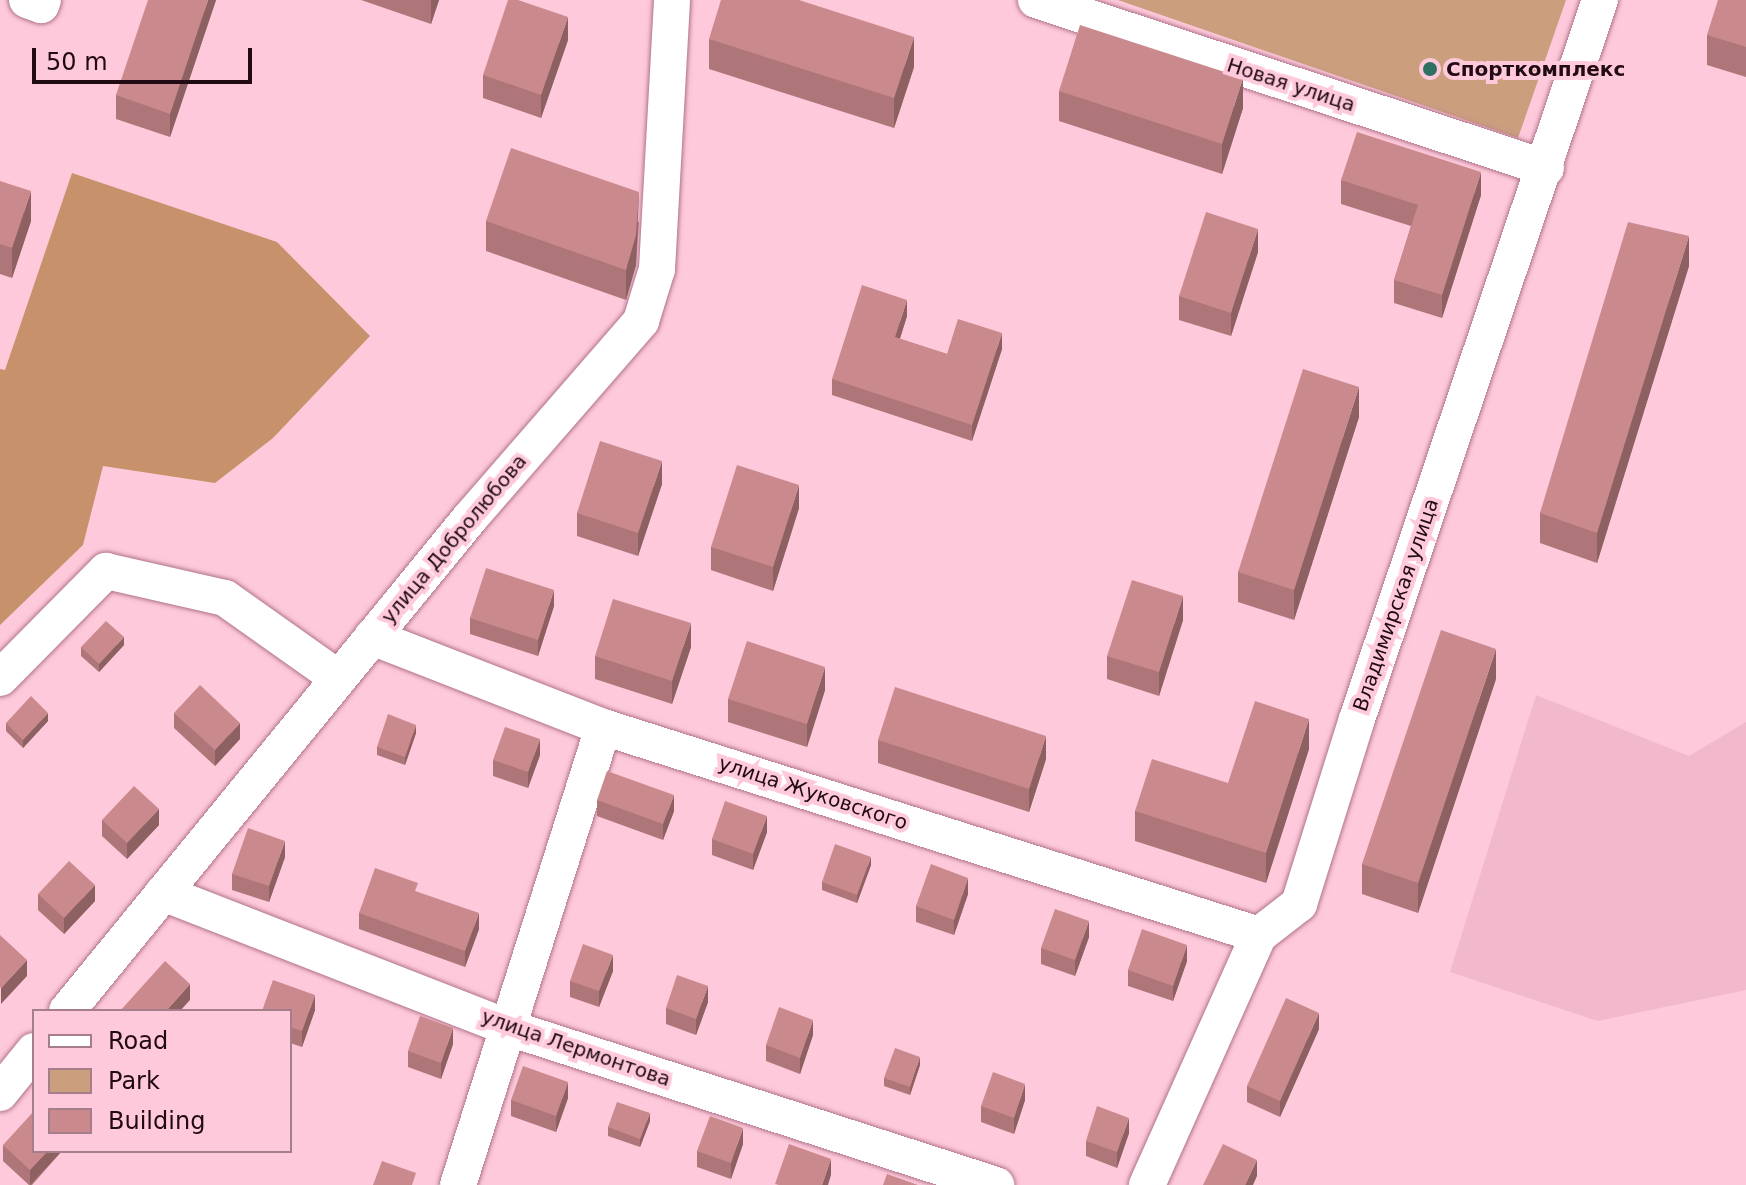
<!DOCTYPE html>
<html>
<head>
<meta charset="utf-8">
<style>
	body { margin:0 }
	#map { position:relative; width:1746px; height:1185px; overflow:hidden; background:#fec9db; font-family:"DejaVu Sans",sans-serif }
	div>[style] { position:absolute }
	[style*='--x'] { left:calc(var(--x)*1px); top:calc(var(--y)*1px); width:calc(var(--w)*1px); rotate:calc(var(--a)*1deg) }
	.built>* { inset:0; background:#f2b9cc }
	.green>* { inset:0; background:#cb9e7e }
	.forest>* { inset:0; background:#c7916c }
	.roads { filter:drop-shadow(0 0 2px #b0738a) drop-shadow(0 0 2px #b0738a) }
	.minor>* { height:36px; margin:-18px; padding:0 18px; transform-origin:18px; border-radius:18px; background:#fff }
	.wall>* { inset:0; background:#ae7678 }
	.shaded-wall>* { inset:0; background:#8d6062 }
	.building>* { inset:0; background:#ca898c }
	.dots>* { width:22px; height:22px; translate:-50% -50%; box-sizing:border-box; border:4px solid #fec9db; border-radius:50% }
	span { translate:-50% -50%; white-space:nowrap; text-align:center; line-height:1.15; -webkit-text-stroke:8px #fec9db; paint-order:stroke }
	.poi-label { font-size:20px; color:#210a13; font-weight:700 }
	.left { translate:0 -50%; text-align:left }
	.street-label { font-size:20px; color:#210a13 }
	.legend { position:absolute; left:32px; top:1009px; width:260px; height:144px; box-sizing:border-box; background:#fec9db; border:2px solid #a67d8b; margin:0; padding:10px 14px; list-style:none; font-size:24px; color:#210a13 }
	.legend li { display:flex; align-items:center; gap:16px; height:40px }
	.legend b { width:40px; border:2px solid #a67d8b }
	.scale { position:absolute; left:32px; top:48px; width:220px; height:36px; box-sizing:border-box; border:4px solid #210a13; border-top:0; padding-left:10px; font-size:24px; line-height:28px; white-space:nowrap; color:#210a13; -webkit-text-stroke:6px #fec9db; paint-order:stroke }
</style>
</head>
<body>
<div id="map">
	<div class="built">
		<i style="clip-path:polygon(1536px 695px,1689px 756px,1746px 722px,1746px 990px,1598px 1021px,1450px 972px)"></i>
	</div>
	<div class="green">
		<i style="clip-path:polygon(1118px 0,1566px 0,1518px 138px)"></i>
	</div>
	<div class="forest">
		<i style="clip-path:polygon(72px 173px,277px 242px,370px 336px,273px 438px,215px 483px,103px 466px,83px 545px,0 625px,0 369px,5px 370px)"></i>
	</div>
	<div class="roads">
		<div class="minor">
			<i style="--x:27;--y:0;--w:15;--a:20"></i>
			<i style="--x:41;--y:5;--w:5;--a:-68"></i>
			<i style="--x:1036;--y:0;--w:537;--a:18.23"></i>
			<i style="--x:372;--y:637;--w:248;--a:21.3"></i>
			<i style="--x:603;--y:727;--w:688;--a:17.59"></i>
			<i style="--x:0;--y:678;--w:151;--a:-45.3"></i>
			<i style="--x:106;--y:571;--w:122;--a:12.8"></i>
			<i style="--x:225;--y:598;--w:138;--a:35.3"></i>
			<i style="--x:163;--y:893;--w:371;--a:21.3"></i>
			<i style="--x:509;--y:1028;--w:512;--a:17.87"></i>
			<i style="--x:67;--y:1011;--w:637;--a:-50.74"></i>
			<i style="--x:470;--y:518;--w:261;--a:-49"></i>
			<i style="--x:641;--y:321;--w:54;--a:-72.9"></i>
			<i style="--x:657;--y:269;--w:269;--a:-86.8"></i>
			<i style="--x:0;--y:1093;--w:54;--a:-51"></i>
			<i style="--x:458;--y:1185;--w:480;--a:-72.4"></i>
			<i style="--x:1147;--y:1185;--w:274;--a:-65.9"></i>
			<i style="--x:1259;--y:935;--w:51;--a:-37.8"></i>
			<i style="--x:1299;--y:904;--w:194;--a:-72.6"></i>
			<i style="--x:1357;--y:719;--w:759;--a:-71.33"></i>
		</div>
	</div>
	<div class="wall">
		<i style="clip-path:polygon(216px 0,170px 137px,116px 119px,116px 95px)"></i>
		<i style="clip-path:polygon(361px 0,439px 0,431px 24px)"></i>
		<i style="clip-path:polygon(1746px 0,1746px 77px,1707px 65px,1707px 35px)"></i>
		<i style="clip-path:polygon(709px 39px,914px 67px,894px 128px,709px 69px)"></i>
		<i style="clip-path:polygon(568px 40px,541px 118px,483px 98px,483px 75px)"></i>
		<i style="clip-path:polygon(1059px 91px,1243px 108px,1222px 174px,1059px 121px)"></i>
		<i style="clip-path:polygon(1341px 180px,1481px 195px,1442px 318px,1394px 303px,1394px 280px,1411px 226px,1341px 204px)"></i>
		<i style="clip-path:polygon(0 181px,31px 221px,12px 278px,0 274px)"></i>
		<i style="clip-path:polygon(486px 221px,639px 222px,636px 265px,626px 300px,486px 251px)"></i>
		<i style="clip-path:polygon(1258px 252px,1231px 336px,1179px 320px,1179px 296px)"></i>
		<i style="clip-path:polygon(1689px 266px,1597px 563px,1540px 543px,1540px 513px)"></i>
		<i style="clip-path:polygon(907px 316px,900px 339px,947px 354px,1002px 349px,972px 441px,832px 395px,832px 379px)"></i>
		<i style="clip-path:polygon(1359px 417px,1294px 620px,1238px 602px,1238px 572px)"></i>
		<i style="clip-path:polygon(662px 484px,638px 556px,577px 536px,577px 513px)"></i>
		<i style="clip-path:polygon(799px 508px,773px 591px,711px 570px,711px 547px)"></i>
		<i style="clip-path:polygon(554px 606px,538px 656px,470px 634px,470px 618px)"></i>
		<i style="clip-path:polygon(1183px 620px,1159px 696px,1107px 679px,1107px 656px)"></i>
		<i style="clip-path:polygon(124px 645px,99px 672px,81px 656px,81px 647px)"></i>
		<i style="clip-path:polygon(691px 647px,672px 704px,595px 679px,595px 656px)"></i>
		<i style="clip-path:polygon(1496px 679px,1418px 913px,1362px 894px,1362px 864px)"></i>
		<i style="clip-path:polygon(825px 690px,807px 747px,728px 722px,728px 699px)"></i>
		<i style="clip-path:polygon(174px 713px,240px 739px,215px 766px,174px 728px)"></i>
		<i style="clip-path:polygon(48px 721px,23px 748px,6px 731px,6px 723px)"></i>
		<i style="clip-path:polygon(416px 733px,405px 765px,377px 755px,377px 747px)"></i>
		<i style="clip-path:polygon(878px 740px,1046px 759px,1029px 812px,878px 763px)"></i>
		<i style="clip-path:polygon(1309px 749px,1266px 883px,1135px 841px,1135px 811px,1228px 783px)"></i>
		<i style="clip-path:polygon(540px 755px,528px 788px,493px 776px,493px 760px)"></i>
		<i style="clip-path:polygon(597px 800px,674px 811px,663px 840px,597px 816px)"></i>
		<i style="clip-path:polygon(102px 820px,159px 825px,127px 859px,102px 836px)"></i>
		<i style="clip-path:polygon(767px 832px,753px 870px,712px 855px,712px 839px)"></i>
		<i style="clip-path:polygon(285px 857px,269px 902px,232px 890px,232px 874px)"></i>
		<i style="clip-path:polygon(871px 865px,857px 903px,822px 890px,822px 882px)"></i>
		<i style="clip-path:polygon(418px 892px,479px 929px,465px 967px,359px 929px,359px 913px)"></i>
		<i style="clip-path:polygon(38px 894px,95px 901px,64px 934px,38px 910px)"></i>
		<i style="clip-path:polygon(968px 894px,954px 935px,916px 922px,916px 906px)"></i>
		<i style="clip-path:polygon(1089px 937px,1075px 976px,1041px 964px,1041px 948px)"></i>
		<i style="clip-path:polygon(1187px 961px,1173px 1001px,1128px 986px,1128px 970px)"></i>
		<i style="clip-path:polygon(613px 971px,599px 1007px,570px 997px,570px 981px)"></i>
		<i style="clip-path:polygon(708px 1002px,696px 1035px,666px 1024px,666px 1008px)"></i>
		<i style="clip-path:polygon(315px 1010px,302px 1047px,290px 1043px,290px 1011px)"></i>
		<i style="clip-path:polygon(1319px 1029px,1280px 1117px,1247px 1102px,1247px 1086px)"></i>
		<i style="clip-path:polygon(813px 1035px,800px 1074px,766px 1061px,766px 1045px)"></i>
		<i style="clip-path:polygon(453px 1044px,441px 1079px,408px 1067px,408px 1051px)"></i>
		<i style="clip-path:polygon(920px 1065px,910px 1095px,884px 1086px,884px 1078px)"></i>
		<i style="clip-path:polygon(568px 1098px,556px 1132px,511px 1116px,511px 1100px)"></i>
		<i style="clip-path:polygon(1025px 1100px,1014px 1134px,981px 1122px,981px 1106px)"></i>
		<i style="clip-path:polygon(650px 1121px,640px 1147px,608px 1136px,608px 1127px)"></i>
		<i style="clip-path:polygon(1129px 1133px,1117px 1168px,1086px 1156px,1086px 1141px)"></i>
		<i style="clip-path:polygon(743px 1144px,731px 1179px,697px 1167px,697px 1151px)"></i>
		<i style="clip-path:polygon(3px 1145px,34px 1151px,62px 1151px,32px 1185px,29px 1185px,3px 1161px)"></i>
	</div>
	<div class="shaded-wall">
		<i style="clip-path:polygon(208px 0,216px 0,170px 137px,170px 114px)"></i>
		<i style="clip-path:polygon(431px 0,439px 0,431px 24px)"></i>
		<i style="clip-path:polygon(568px 17px,568px 40px,541px 118px,541px 95px)"></i>
		<i style="clip-path:polygon(914px 37px,914px 67px,894px 128px,894px 98px)"></i>
		<i style="clip-path:polygon(1243px 78px,1243px 108px,1222px 174px,1222px 144px)"></i>
		<i style="clip-path:polygon(1481px 172px,1481px 195px,1442px 318px,1442px 295px)"></i>
		<i style="clip-path:polygon(31px 191px,31px 221px,12px 278px,12px 248px)"></i>
		<i style="clip-path:polygon(639px 192px,636px 265px,626px 300px,626px 270px)"></i>
		<i style="clip-path:polygon(1258px 229px,1258px 252px,1231px 336px,1231px 313px)"></i>
		<i style="clip-path:polygon(1689px 236px,1689px 266px,1597px 563px,1597px 533px)"></i>
		<i style="clip-path:polygon(907px 300px,907px 316px,895px 353px,895px 337px)"></i>
		<i style="clip-path:polygon(1002px 333px,1002px 349px,972px 441px,972px 425px)"></i>
		<i style="clip-path:polygon(1359px 387px,1359px 417px,1294px 620px,1294px 590px)"></i>
		<i style="clip-path:polygon(662px 461px,662px 484px,638px 556px,638px 533px)"></i>
		<i style="clip-path:polygon(799px 485px,799px 508px,773px 591px,773px 567px)"></i>
		<i style="clip-path:polygon(554px 590px,554px 606px,538px 656px,538px 640px)"></i>
		<i style="clip-path:polygon(1183px 596px,1183px 620px,1159px 696px,1159px 672px)"></i>
		<i style="clip-path:polygon(691px 623px,691px 647px,672px 704px,672px 681px)"></i>
		<i style="clip-path:polygon(124px 637px,124px 645px,99px 672px,99px 664px)"></i>
		<i style="clip-path:polygon(1496px 649px,1496px 679px,1418px 913px,1418px 883px)"></i>
		<i style="clip-path:polygon(825px 667px,825px 690px,807px 747px,807px 724px)"></i>
		<i style="clip-path:polygon(48px 713px,48px 721px,23px 748px,23px 740px)"></i>
		<i style="clip-path:polygon(1309px 719px,1309px 749px,1266px 883px,1266px 853px)"></i>
		<i style="clip-path:polygon(240px 723px,240px 739px,215px 766px,215px 750px)"></i>
		<i style="clip-path:polygon(416px 725px,416px 733px,405px 765px,405px 757px)"></i>
		<i style="clip-path:polygon(1046px 736px,1046px 759px,1029px 812px,1029px 789px)"></i>
		<i style="clip-path:polygon(540px 739px,540px 755px,528px 788px,528px 772px)"></i>
		<i style="clip-path:polygon(674px 795px,674px 811px,663px 840px,663px 824px)"></i>
		<i style="clip-path:polygon(159px 809px,159px 825px,127px 859px,127px 843px)"></i>
		<i style="clip-path:polygon(767px 816px,767px 832px,753px 870px,753px 854px)"></i>
		<i style="clip-path:polygon(285px 841px,285px 857px,269px 902px,269px 886px)"></i>
		<i style="clip-path:polygon(871px 857px,871px 865px,857px 903px,857px 895px)"></i>
		<i style="clip-path:polygon(968px 878px,968px 894px,954px 935px,954px 920px)"></i>
		<i style="clip-path:polygon(95px 885px,95px 901px,64px 934px,64px 918px)"></i>
		<i style="clip-path:polygon(479px 913px,479px 929px,465px 967px,465px 951px)"></i>
		<i style="clip-path:polygon(1089px 921px,1089px 937px,1075px 976px,1075px 960px)"></i>
		<i style="clip-path:polygon(1187px 945px,1187px 961px,1173px 1001px,1173px 986px)"></i>
		<i style="clip-path:polygon(613px 955px,613px 971px,599px 1007px,599px 991px)"></i>
		<i style="clip-path:polygon(27px 960px,27px 976px,1px 1004px,1px 988px)"></i>
		<i style="clip-path:polygon(190px 984px,190px 1000px,180px 1011px,166px 1011px)"></i>
		<i style="clip-path:polygon(708px 986px,708px 1002px,696px 1035px,696px 1019px)"></i>
		<i style="clip-path:polygon(315px 995px,315px 1010px,302px 1047px,302px 1031px)"></i>
		<i style="clip-path:polygon(1319px 1013px,1319px 1029px,1280px 1117px,1280px 1101px)"></i>
		<i style="clip-path:polygon(813px 1020px,813px 1035px,800px 1074px,800px 1058px)"></i>
		<i style="clip-path:polygon(453px 1028px,453px 1044px,441px 1079px,441px 1063px)"></i>
		<i style="clip-path:polygon(920px 1057px,920px 1065px,910px 1095px,910px 1087px)"></i>
		<i style="clip-path:polygon(568px 1082px,568px 1098px,556px 1132px,556px 1116px)"></i>
		<i style="clip-path:polygon(1025px 1084px,1025px 1100px,1014px 1134px,1014px 1118px)"></i>
		<i style="clip-path:polygon(650px 1113px,650px 1121px,640px 1147px,640px 1139px)"></i>
		<i style="clip-path:polygon(1129px 1118px,1129px 1133px,1117px 1168px,1117px 1152px)"></i>
		<i style="clip-path:polygon(743px 1128px,743px 1144px,731px 1179px,731px 1163px)"></i>
		<i style="clip-path:polygon(48px 1151px,62px 1151px,30px 1185px,30px 1170px)"></i>
		<i style="clip-path:polygon(831px 1159px,831px 1175px,828px 1185px,822px 1185px)"></i>
		<i style="clip-path:polygon(1257px 1160px,1257px 1176px,1253px 1185px,1245px 1185px)"></i>
	</div>
	<div class="building">
		<i style="clip-path:polygon(148px 0,208px 0,170px 114px,116px 95px)"></i>
		<i style="clip-path:polygon(508px 0,518px 0,568px 17px,541px 95px,483px 75px)"></i>
		<i style="clip-path:polygon(721px 0,799px 0,914px 37px,894px 98px,709px 39px)"></i>
		<i style="clip-path:polygon(1718px 0,1746px 0,1746px 47px,1707px 35px)"></i>
		<i style="clip-path:polygon(1080px 25px,1243px 78px,1222px 144px,1059px 91px)"></i>
		<i style="clip-path:polygon(1357px 132px,1481px 172px,1442px 295px,1394px 280px,1418px 205px,1341px 180px)"></i>
		<i style="clip-path:polygon(511px 148px,639px 192px,636px 235px,626px 270px,486px 221px)"></i>
		<i style="clip-path:polygon(0 181px,31px 191px,12px 248px,0 244px)"></i>
		<i style="clip-path:polygon(1206px 212px,1258px 229px,1231px 313px,1179px 296px)"></i>
		<i style="clip-path:polygon(1628px 222px,1689px 236px,1597px 533px,1540px 513px)"></i>
		<i style="clip-path:polygon(862px 285px,907px 300px,895px 337px,947px 354px,958px 319px,1002px 333px,972px 425px,832px 379px)"></i>
		<i style="clip-path:polygon(1303px 369px,1359px 387px,1294px 590px,1238px 572px)"></i>
		<i style="clip-path:polygon(600px 441px,662px 461px,638px 533px,577px 513px)"></i>
		<i style="clip-path:polygon(737px 465px,799px 485px,773px 567px,711px 547px)"></i>
		<i style="clip-path:polygon(486px 568px,554px 590px,538px 640px,470px 618px)"></i>
		<i style="clip-path:polygon(1132px 580px,1183px 596px,1159px 672px,1107px 656px)"></i>
		<i style="clip-path:polygon(613px 599px,691px 623px,672px 681px,595px 656px)"></i>
		<i style="clip-path:polygon(106px 621px,124px 637px,99px 664px,81px 647px)"></i>
		<i style="clip-path:polygon(1441px 630px,1496px 649px,1418px 883px,1362px 864px)"></i>
		<i style="clip-path:polygon(747px 641px,825px 667px,807px 724px,728px 699px)"></i>
		<i style="clip-path:polygon(200px 685px,240px 723px,215px 750px,174px 713px)"></i>
		<i style="clip-path:polygon(895px 687px,1046px 736px,1029px 789px,878px 740px)"></i>
		<i style="clip-path:polygon(31px 696px,48px 713px,23px 740px,6px 723px)"></i>
		<i style="clip-path:polygon(1255px 701px,1309px 719px,1266px 853px,1135px 811px,1152px 759px,1228px 783px)"></i>
		<i style="clip-path:polygon(388px 714px,416px 725px,405px 757px,377px 747px)"></i>
		<i style="clip-path:polygon(505px 727px,540px 739px,528px 772px,493px 760px)"></i>
		<i style="clip-path:polygon(607px 771px,674px 795px,663px 824px,597px 800px)"></i>
		<i style="clip-path:polygon(134px 786px,159px 809px,127px 843px,102px 820px)"></i>
		<i style="clip-path:polygon(725px 801px,767px 816px,753px 854px,712px 839px)"></i>
		<i style="clip-path:polygon(248px 828px,285px 841px,269px 886px,232px 874px)"></i>
		<i style="clip-path:polygon(835px 844px,871px 857px,857px 895px,822px 882px)"></i>
		<i style="clip-path:polygon(69px 861px,95px 885px,64px 918px,38px 894px)"></i>
		<i style="clip-path:polygon(931px 864px,968px 878px,954px 920px,916px 906px)"></i>
		<i style="clip-path:polygon(375px 868px,418px 883px,415px 891px,479px 913px,465px 951px,359px 913px)"></i>
		<i style="clip-path:polygon(1055px 909px,1089px 921px,1075px 960px,1041px 948px)"></i>
		<i style="clip-path:polygon(1142px 929px,1187px 945px,1173px 986px,1128px 970px)"></i>
		<i style="clip-path:polygon(0 935px,27px 960px,1px 988px,0 987px)"></i>
		<i style="clip-path:polygon(583px 944px,613px 955px,599px 991px,570px 981px)"></i>
		<i style="clip-path:polygon(165px 961px,190px 984px,166px 1011px,120px 1011px)"></i>
		<i style="clip-path:polygon(677px 975px,708px 986px,696px 1019px,666px 1008px)"></i>
		<i style="clip-path:polygon(273px 980px,315px 995px,302px 1031px,290px 1027px,290px 1011px,262px 1011px)"></i>
		<i style="clip-path:polygon(1286px 998px,1319px 1013px,1280px 1101px,1247px 1086px)"></i>
		<i style="clip-path:polygon(779px 1007px,813px 1020px,800px 1058px,766px 1045px)"></i>
		<i style="clip-path:polygon(420px 1016px,453px 1028px,441px 1063px,408px 1051px)"></i>
		<i style="clip-path:polygon(895px 1048px,920px 1057px,910px 1087px,884px 1078px)"></i>
		<i style="clip-path:polygon(523px 1066px,568px 1082px,556px 1116px,511px 1100px)"></i>
		<i style="clip-path:polygon(993px 1072px,1025px 1084px,1014px 1118px,981px 1106px)"></i>
		<i style="clip-path:polygon(617px 1102px,650px 1113px,640px 1139px,608px 1127px)"></i>
		<i style="clip-path:polygon(1097px 1106px,1129px 1118px,1117px 1152px,1086px 1141px)"></i>
		<i style="clip-path:polygon(34px 1111px,34px 1151px,48px 1151px,30px 1170px,3px 1145px)"></i>
		<i style="clip-path:polygon(710px 1116px,743px 1128px,731px 1163px,697px 1151px)"></i>
		<i style="clip-path:polygon(789px 1144px,831px 1159px,822px 1185px,779px 1185px,775px 1184px)"></i>
		<i style="clip-path:polygon(1223px 1144px,1257px 1160px,1245px 1185px,1203px 1185px)"></i>
		<i style="clip-path:polygon(382px 1161px,416px 1173px,412px 1185px,373px 1185px)"></i>
		<i style="clip-path:polygon(887px 1174px,918px 1185px,883px 1185px)"></i>
	</div>
	<div class="dots">
		<i style="left:1430px;top:69px;background:#2e7162"></i>
	</div>
	<div class="poi-label">
		<span class="left" style="left:1446px;top:69px">Спорткомплекс</span>
	</div>
	<div class="street-label">
		<span style="left:1291px;top:85px;rotate:18deg">Новая улица</span>
		<span style="left:454px;top:539px;rotate:-50deg">улица Добролюбова</span>
		<span style="left:1396px;top:605px;rotate:-71deg">Владимирская улица</span>
		<span style="left:813px;top:793px;rotate:18deg">улица Жуковского</span>
		<span style="left:576px;top:1048px;rotate:19deg">улица Лермонтова</span>
	</div>
	<ul class="legend">
	<li><b style="height:10px;background:#fff"></b>Road</li>
	<li><b style="height:22px;background:#cb9e7e"></b>Park</li>
	<li><b style="height:22px;background:#ca898c"></b>Building</li>
	</ul>
	<div class="scale">50 m</div>
</div>
</body>
</html>
